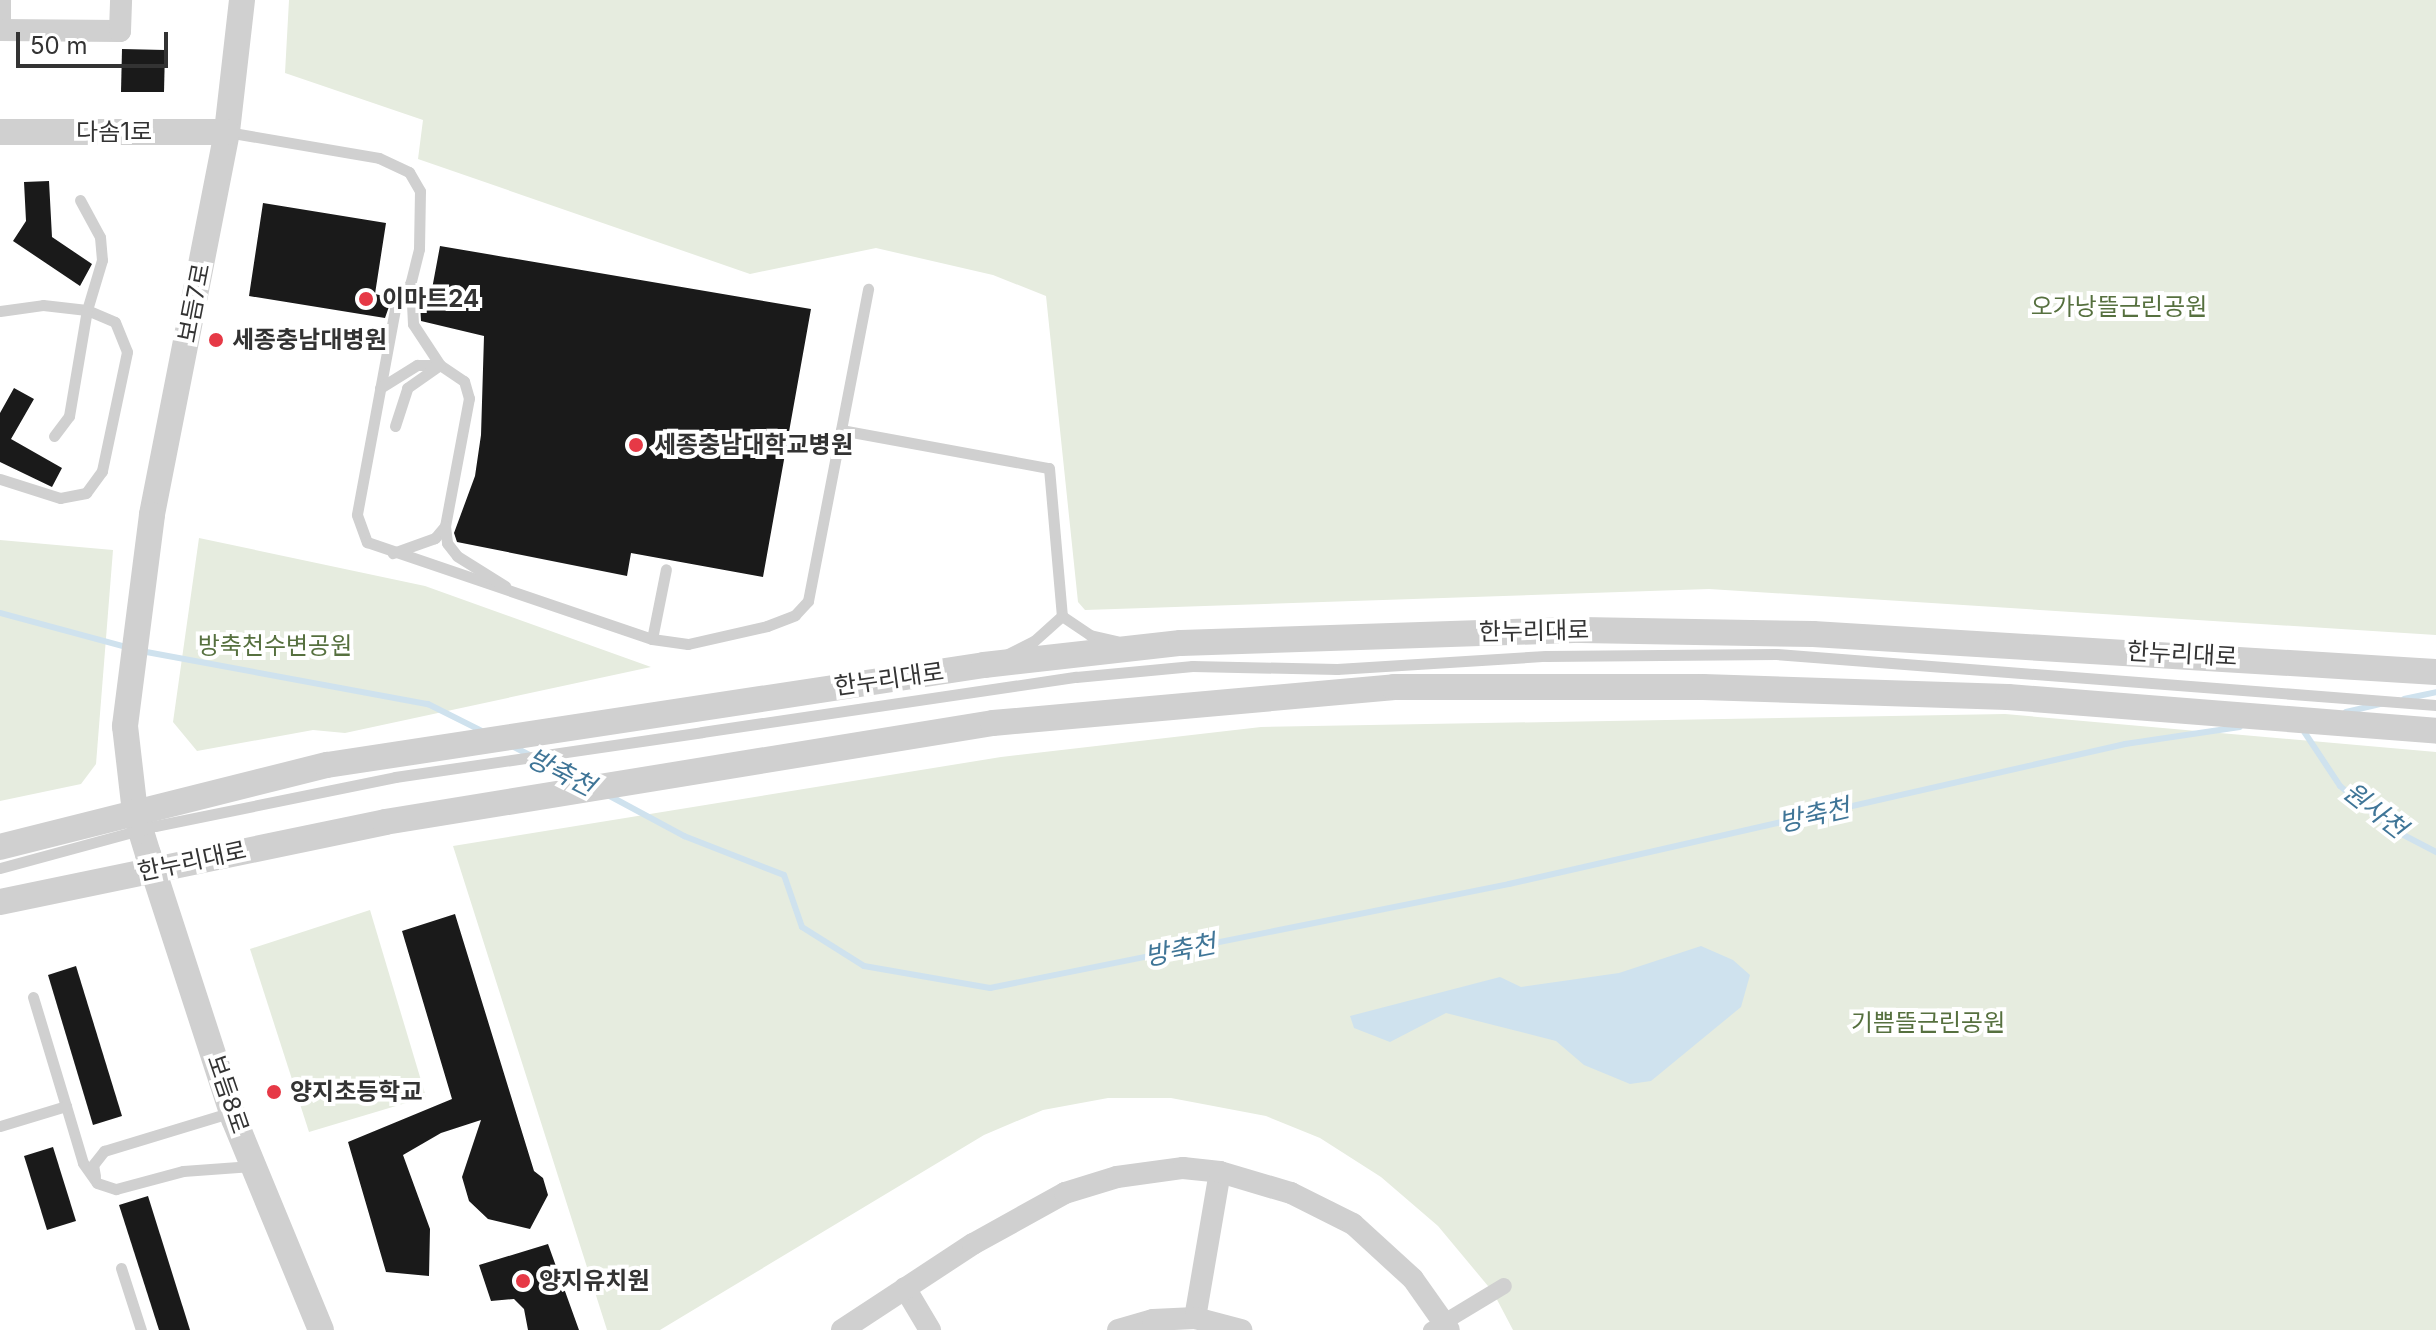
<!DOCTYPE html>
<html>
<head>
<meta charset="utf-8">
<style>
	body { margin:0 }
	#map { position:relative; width:2436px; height:1330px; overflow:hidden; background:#fff; font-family:Inter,"Noto Sans KR",sans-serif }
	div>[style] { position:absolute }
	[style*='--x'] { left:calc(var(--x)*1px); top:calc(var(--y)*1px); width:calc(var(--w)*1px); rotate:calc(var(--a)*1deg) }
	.green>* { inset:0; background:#e6ecdf }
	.water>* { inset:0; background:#cfe2ee }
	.stream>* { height:6px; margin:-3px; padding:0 3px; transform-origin:3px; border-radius:3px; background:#cfe2ee }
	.building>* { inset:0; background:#1a1a1a }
	.service>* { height:11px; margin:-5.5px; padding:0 5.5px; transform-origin:5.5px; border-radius:5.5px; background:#d0d0d0 }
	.pedestrian>* { height:16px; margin:-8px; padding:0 8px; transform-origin:8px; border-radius:8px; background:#d0d0d0 }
	.minor>* { height:22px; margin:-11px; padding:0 11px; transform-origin:11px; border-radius:11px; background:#d0d0d0 }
	.tertiary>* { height:26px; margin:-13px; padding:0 13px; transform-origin:13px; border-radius:13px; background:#d0d0d0 }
	.service-bridge>* { height:11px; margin:-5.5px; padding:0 5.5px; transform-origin:5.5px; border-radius:5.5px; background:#d0d0d0 }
	.dots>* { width:22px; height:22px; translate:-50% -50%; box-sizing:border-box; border:4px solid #fff; border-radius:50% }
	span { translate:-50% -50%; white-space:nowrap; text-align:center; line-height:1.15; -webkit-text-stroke:8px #fff; paint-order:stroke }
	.street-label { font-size:24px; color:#333 }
	.poi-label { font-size:24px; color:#333; font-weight:700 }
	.left { translate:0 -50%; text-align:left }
	.park-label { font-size:24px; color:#56703f }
	.water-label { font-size:26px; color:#3f7597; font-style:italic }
	.scale { position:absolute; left:16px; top:32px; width:152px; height:36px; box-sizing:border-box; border:4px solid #333; border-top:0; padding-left:10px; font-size:24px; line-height:28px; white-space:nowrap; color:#333; -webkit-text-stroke:6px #fff; paint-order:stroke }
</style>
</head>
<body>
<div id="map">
	<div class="green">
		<i style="clip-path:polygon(289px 0,2436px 0,2436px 635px,1709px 589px,1085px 610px,1078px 602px,1046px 296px,993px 275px,876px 248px,750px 274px,418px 159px,423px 120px,285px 73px)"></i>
		<i style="clip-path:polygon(199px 538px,425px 586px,651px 667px,345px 733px,313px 730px,197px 751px,173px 722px)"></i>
		<i style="clip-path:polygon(0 540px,113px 550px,96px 764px,81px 784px,0 801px)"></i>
		<i style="clip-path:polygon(2005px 714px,2436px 752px,2436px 1330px,1513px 1330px,1493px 1292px,1438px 1226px,1381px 1177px,1320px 1138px,1266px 1116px,1171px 1098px,1108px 1098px,1043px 1110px,984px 1135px,660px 1330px,607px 1330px,453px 846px,1001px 757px,1261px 727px)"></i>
		<i style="clip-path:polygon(370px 910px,426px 1097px,309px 1132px,250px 949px)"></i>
	</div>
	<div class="water">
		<i style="clip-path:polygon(1701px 946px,1733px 960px,1750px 975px,1741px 1007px,1651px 1081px,1630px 1084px,1584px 1065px,1556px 1041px,1446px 1013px,1390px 1042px,1354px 1028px,1350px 1016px,1500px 977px,1521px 987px,1619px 973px)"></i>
	</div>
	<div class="stream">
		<i style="--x:0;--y:613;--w:135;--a:15.1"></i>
		<i style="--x:141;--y:651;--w:292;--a:10.5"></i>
		<i style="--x:428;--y:704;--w:60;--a:26.6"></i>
		<i style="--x:2404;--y:699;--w:33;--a:-12"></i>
		<i style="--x:2346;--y:712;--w:37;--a:-13"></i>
		<i style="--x:2303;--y:730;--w:67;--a:56.5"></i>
		<i style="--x:2340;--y:786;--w:67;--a:39.6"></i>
		<i style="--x:2392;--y:829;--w:50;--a:27.6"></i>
		<i style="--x:514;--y:747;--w:76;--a:27.2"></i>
		<i style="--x:606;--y:794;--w:89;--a:28.3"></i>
		<i style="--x:684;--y:836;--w:107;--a:21.3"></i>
		<i style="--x:784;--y:875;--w:55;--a:70.9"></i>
		<i style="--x:802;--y:927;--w:73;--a:32.2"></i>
		<i style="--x:864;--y:966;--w:128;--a:9.9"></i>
		<i style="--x:990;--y:988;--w:529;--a:-11.33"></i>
		<i style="--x:1509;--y:884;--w:632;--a:-12.8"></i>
		<i style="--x:2125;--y:744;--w:116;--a:-8.4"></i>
	</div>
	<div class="building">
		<i style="clip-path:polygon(122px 49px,165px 50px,164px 92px,121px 92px)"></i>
		<i style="clip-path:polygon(49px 181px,52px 237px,92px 264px,80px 286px,13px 241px,26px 221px,24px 182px)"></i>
		<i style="clip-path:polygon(263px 203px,386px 223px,375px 294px,392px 298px,385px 318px,249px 296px)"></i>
		<i style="clip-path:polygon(440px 246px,811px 309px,763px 577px,631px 553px,627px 576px,457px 542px,454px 533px,475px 476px,481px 435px,484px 336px,421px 321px,420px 303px,429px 305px)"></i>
		<i style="clip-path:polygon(14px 388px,34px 399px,11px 439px,62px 468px,52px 487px,0 462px,0 413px)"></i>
		<i style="clip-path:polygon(455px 914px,534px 1171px,543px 1178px,548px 1195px,530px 1229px,488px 1219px,469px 1201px,462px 1177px,481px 1120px,441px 1133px,403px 1155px,430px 1229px,429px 1276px,386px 1272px,348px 1142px,452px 1099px,402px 931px)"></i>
		<i style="clip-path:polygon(76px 966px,122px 1116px,93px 1125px,48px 975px)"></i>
		<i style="clip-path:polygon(53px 1147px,76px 1221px,47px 1230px,24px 1156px)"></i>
		<i style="clip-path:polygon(148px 1196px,190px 1330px,159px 1330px,119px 1205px)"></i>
		<i style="clip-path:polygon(548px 1244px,579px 1330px,528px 1330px,524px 1309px,514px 1299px,491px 1301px,479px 1265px)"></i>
	</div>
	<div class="service">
		<i style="--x:227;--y:132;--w:154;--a:9.7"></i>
		<i style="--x:379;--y:158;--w:33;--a:25"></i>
		<i style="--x:409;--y:172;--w:22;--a:60"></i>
		<i style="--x:420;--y:191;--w:58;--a:91"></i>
		<i style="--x:419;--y:249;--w:34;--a:104"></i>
		<i style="--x:411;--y:282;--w:31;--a:121"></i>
		<i style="--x:395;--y:309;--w:209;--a:100.5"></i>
		<i style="--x:357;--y:515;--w:29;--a:70"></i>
		<i style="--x:367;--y:542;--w:301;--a:18.8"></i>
		<i style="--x:652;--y:639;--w:36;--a:8"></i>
		<i style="--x:688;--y:644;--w:81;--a:-12.8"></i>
		<i style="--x:767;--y:626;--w:30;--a:-21"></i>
		<i style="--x:795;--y:615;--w:19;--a:-47"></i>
		<i style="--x:808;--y:601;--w:318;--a:-79.1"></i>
		<i style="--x:0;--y:311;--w:43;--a:-7.9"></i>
		<i style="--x:43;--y:305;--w:44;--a:6.5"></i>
		<i style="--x:87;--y:310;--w:30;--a:23"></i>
		<i style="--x:115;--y:322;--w:32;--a:68"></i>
		<i style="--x:127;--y:352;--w:122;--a:101.9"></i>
		<i style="--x:102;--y:471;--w:27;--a:126"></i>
		<i style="--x:86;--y:493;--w:26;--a:169"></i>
		<i style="--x:60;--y:498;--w:63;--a:-162.4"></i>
		<i style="--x:380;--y:388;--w:44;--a:-31.9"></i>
		<i style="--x:417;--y:365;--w:23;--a:0"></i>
		<i style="--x:440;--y:365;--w:29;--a:34"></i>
		<i style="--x:464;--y:381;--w:18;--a:74"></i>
		<i style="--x:469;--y:398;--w:130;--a:100.6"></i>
		<i style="--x:445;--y:526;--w:16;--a:130"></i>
		<i style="--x:435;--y:538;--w:45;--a:160.3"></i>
		<i style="--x:395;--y:426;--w:40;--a:-72"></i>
		<i style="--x:407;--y:388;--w:40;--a:-34.9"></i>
		<i style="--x:440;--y:365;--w:49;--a:-123.4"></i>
		<i style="--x:413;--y:324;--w:41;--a:-92.8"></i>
		<i style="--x:841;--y:430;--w:211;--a:10.4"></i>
		<i style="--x:1049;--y:468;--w:149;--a:85"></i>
		<i style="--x:54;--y:436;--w:25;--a:-53"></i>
		<i style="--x:69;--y:416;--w:108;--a:-80.4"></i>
		<i style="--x:87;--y:310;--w:52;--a:-73.3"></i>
		<i style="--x:102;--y:260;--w:23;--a:-95"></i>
		<i style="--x:100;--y:237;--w:42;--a:-118.4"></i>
		<i style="--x:445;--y:526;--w:17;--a:83"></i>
		<i style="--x:447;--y:543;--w:16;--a:52"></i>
		<i style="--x:457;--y:556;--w:57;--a:32"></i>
		<i style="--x:652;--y:639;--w:71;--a:-78.7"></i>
		<i style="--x:1008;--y:654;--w:29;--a:-27"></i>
		<i style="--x:1034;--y:641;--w:38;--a:-42"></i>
		<i style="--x:1062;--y:616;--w:34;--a:34"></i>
		<i style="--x:1090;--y:635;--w:27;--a:13"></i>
		<i style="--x:702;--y:732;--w:378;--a:-8.4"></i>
		<i style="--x:1076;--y:677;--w:117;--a:-5.4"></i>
		<i style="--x:1192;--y:666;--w:145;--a:1.2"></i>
		<i style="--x:1337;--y:669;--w:209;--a:-3.6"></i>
		<i style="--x:1546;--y:656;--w:230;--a:-0.5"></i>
		<i style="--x:1776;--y:654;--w:662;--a:4.42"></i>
		<i style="--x:33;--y:997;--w:114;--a:73.2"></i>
		<i style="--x:0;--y:1126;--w:69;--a:-16.9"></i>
		<i style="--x:66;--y:1106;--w:59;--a:73.4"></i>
		<i style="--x:83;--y:1163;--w:24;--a:55"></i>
		<i style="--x:97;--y:1183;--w:20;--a:18"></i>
		<i style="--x:116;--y:1189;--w:69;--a:-15"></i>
		<i style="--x:183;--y:1171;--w:69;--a:-4.1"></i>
		<i style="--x:95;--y:1176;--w:11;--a:-100"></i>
		<i style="--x:93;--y:1165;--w:18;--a:-52"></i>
		<i style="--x:104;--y:1151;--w:134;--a:-16.9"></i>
		<i style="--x:121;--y:1268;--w:65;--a:72.1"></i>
	</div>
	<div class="pedestrian">
		<i style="--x:1431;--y:1330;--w:85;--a:-31.1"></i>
	</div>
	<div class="minor">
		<i style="--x:0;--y:0;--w:30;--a:90"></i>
		<i style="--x:0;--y:30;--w:120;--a:0.5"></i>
		<i style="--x:120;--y:31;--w:31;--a:-88"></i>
		<i style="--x:905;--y:1288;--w:49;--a:59.2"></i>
		<i style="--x:1195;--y:1318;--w:148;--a:-80.3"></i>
		<i style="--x:842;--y:1330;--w:157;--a:-33.3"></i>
		<i style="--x:973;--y:1244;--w:105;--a:-29"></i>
		<i style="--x:1065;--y:1193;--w:54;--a:-17.1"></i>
		<i style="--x:1117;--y:1177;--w:67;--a:-7.8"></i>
		<i style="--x:1183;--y:1168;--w:37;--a:6"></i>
		<i style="--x:1220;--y:1172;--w:74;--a:16.5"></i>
		<i style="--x:1291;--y:1193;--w:69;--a:26.6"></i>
		<i style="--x:1353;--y:1224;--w:81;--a:42.5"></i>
		<i style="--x:1413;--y:1279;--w:62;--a:54.8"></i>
		<i style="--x:1118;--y:1330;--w:36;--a:-16"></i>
		<i style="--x:1153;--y:1320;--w:42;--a:-2.7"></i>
		<i style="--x:1195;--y:1318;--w:48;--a:14.6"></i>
	</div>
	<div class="tertiary">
		<i style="--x:242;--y:0;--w:133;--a:96.5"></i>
		<i style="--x:227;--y:132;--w:390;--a:101.1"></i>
		<i style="--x:152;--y:515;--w:213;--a:97.3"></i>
		<i style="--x:125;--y:726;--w:87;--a:83.4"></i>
		<i style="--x:135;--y:812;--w:44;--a:72.8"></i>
		<i style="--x:148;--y:854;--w:279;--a:72"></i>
		<i style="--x:234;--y:1119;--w:228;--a:67.6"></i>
		<i style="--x:0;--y:132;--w:227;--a:0"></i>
		<i style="--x:0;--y:847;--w:337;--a:-14.1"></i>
		<i style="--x:327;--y:765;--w:665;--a:-8.65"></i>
		<i style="--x:984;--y:665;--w:198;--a:-6.4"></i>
		<i style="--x:1181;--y:643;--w:400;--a:-1.9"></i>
		<i style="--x:1581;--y:630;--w:232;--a:1"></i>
		<i style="--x:1813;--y:634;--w:624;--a:3.49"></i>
		<i style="--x:0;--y:902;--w:393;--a:-11.7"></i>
		<i style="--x:385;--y:822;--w:616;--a:-9.25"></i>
		<i style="--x:993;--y:723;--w:403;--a:-5.1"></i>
		<i style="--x:1394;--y:687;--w:309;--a:0"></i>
		<i style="--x:1703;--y:687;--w:305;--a:1.9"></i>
		<i style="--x:2008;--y:697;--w:429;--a:4.5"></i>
	</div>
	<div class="service-bridge">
		<i style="--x:0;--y:868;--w:161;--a:-15.2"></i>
		<i style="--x:155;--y:826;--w:245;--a:-11.5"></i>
		<i style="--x:395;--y:777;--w:310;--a:-8.3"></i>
	</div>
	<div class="dots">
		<i style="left:366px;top:299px;background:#e63946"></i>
		<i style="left:216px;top:340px;background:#e63946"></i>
		<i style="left:636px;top:445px;background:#e63946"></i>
		<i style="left:274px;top:1092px;background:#e63946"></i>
		<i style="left:523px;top:1281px;background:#e63946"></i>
	</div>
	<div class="street-label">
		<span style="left:114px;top:132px">다솜1로</span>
		<span style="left:194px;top:303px;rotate:-79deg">보듬7로</span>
		<span style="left:1534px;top:631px;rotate:-1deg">한누리대로</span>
		<span style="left:2182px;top:654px;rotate:3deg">한누리대로</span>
		<span style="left:889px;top:679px;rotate:-8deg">한누리대로</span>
		<span style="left:192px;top:861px;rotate:-12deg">한누리대로</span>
		<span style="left:228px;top:1094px;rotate:71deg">보듬8로</span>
	</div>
	<div class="poi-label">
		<span class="left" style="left:382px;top:299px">이마트24</span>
		<span class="left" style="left:232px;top:340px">세종충남대병원</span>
		<span class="left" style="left:654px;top:445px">세종충남대학교병원</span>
		<span class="left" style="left:290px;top:1092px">양지초등학교</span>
		<span class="left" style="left:539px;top:1281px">양지유치원</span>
	</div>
	<div class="park-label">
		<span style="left:2119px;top:307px">오가낭뜰근린공원</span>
		<span style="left:275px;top:646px">방축천수변공원</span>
		<span style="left:1928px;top:1023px">기쁨뜰근린공원</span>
	</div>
	<div class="water-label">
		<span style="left:561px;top:772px;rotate:27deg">방축천</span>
		<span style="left:2375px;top:810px;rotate:38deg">원사천</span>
		<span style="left:1814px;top:815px;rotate:-13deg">방축천</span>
		<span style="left:1180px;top:950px;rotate:-11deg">방축천</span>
	</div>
	<div class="scale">50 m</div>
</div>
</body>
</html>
